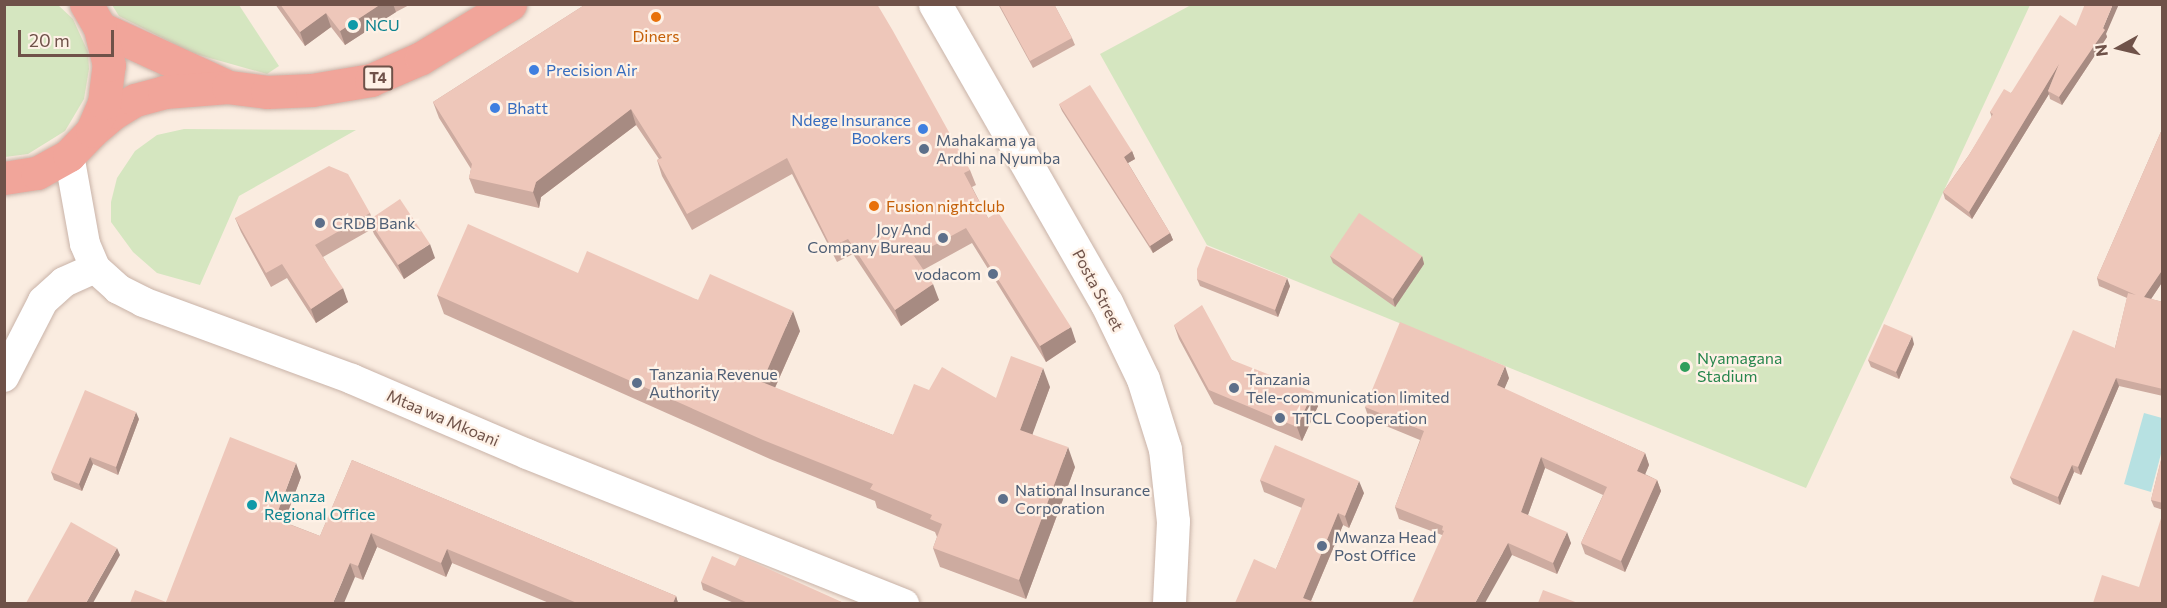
<!DOCTYPE html>
<html>
<head>
<meta charset="utf-8">
<style>
	body { margin:0 }
	#map { position:relative; width:2167px; height:608px; overflow:hidden; background:#faece0; font-family:Commissioner,sans-serif }
	div>[style] { position:absolute }
	[style*='--x'] { left:calc(var(--x)*1px); top:calc(var(--y)*1px); width:calc(var(--w)*1px); rotate:calc(var(--a)*1deg) }
	.green>* { inset:0; background:#d5e6c0 }
	.water>* { inset:0; background:#b7e1e2 }
	.roads { filter:drop-shadow(0 0 2px #c9b3a8) drop-shadow(0 0 2px #c9b3a8) }
	.street>* { height:30px; margin:-15px; padding:0 15px; transform-origin:15px; border-radius:15px; background:#fff }
	.secondary>* { height:33px; margin:-16.5px; padding:0 16.5px; transform-origin:16.5px; border-radius:16.5px; background:#fff }
	.highway>* { height:33px; margin:-16.5px; padding:0 16.5px; transform-origin:16.5px; border-radius:16.5px; background:#f1a59a }
	.wall>* { inset:0; background:#cdaba0 }
	.shaded-wall>* { inset:0; background:#a78b82 }
	.building>* { inset:0; background:#eec7ba }
	.dots>* { width:16px; height:16px; translate:-50% -50%; box-sizing:border-box; border:3px solid #fef1e6; border-radius:50% }
	span { translate:-50% -50%; white-space:nowrap; text-align:center; line-height:1.15; -webkit-text-stroke:4.5px #fef1e6; paint-order:stroke }
	.shield-label span { padding:2px 4px; background:#fef1e6; border:2px solid; border-radius:4px; -webkit-text-stroke-width:0 }
	.shield-label { font-size:15px; color:#6f5249; font-weight:700 }
	.culture-label { font-size:16px; color:#0d838f }
	.left { translate:0 -50%; text-align:left }
	.food-label { font-size:16px; color:#c56008 }
	.shop-label { font-size:16px; color:#366cbe }
	.right { translate:-100% -50%; text-align:right }
	.service-label { font-size:16px; color:#4e5e75 }
	.street-label { font-size:16px; color:#6f5249 }
	.leisure-label { font-size:16px; color:#27864d }
	.frame { position:absolute; inset:0; border:6px solid #6f5249; pointer-events:none }
	.north { position:absolute; left:2089px; top:18px; width:60px; height:60px; -webkit-text-stroke:4px #fef1e6; paint-order:stroke; rotate:262deg; font-size:16px; font-weight:700; line-height:24px; text-align:center; color:#6f5249 }
	.north::after { content:''; display:block; margin:auto; width:21px; height:27px; background:#6f5249; clip-path:polygon(50% 0,100% 100%,50% 72%,0 100%) }
	.scale { position:absolute; left:18px; top:30px; width:96px; height:27px; box-sizing:border-box; border:3px solid #6f5249; border-top:0; padding-left:8px; font-size:18px; line-height:21px; white-space:nowrap; color:#6f5249; -webkit-text-stroke:4px #fef1e6; paint-order:stroke }
</style>
</head>
<body>
<div id="map">
	<div class="green">
		<i style="clip-path:polygon(4px 5px,58px 5px,73px 19px,88px 52px,89px 69px,84px 99px,65px 131px,28px 154px,5px 157px)"></i>
		<i style="clip-path:polygon(112px 5px,239px 5px,279px 66px,267px 74px,192px 53px,119px 16px)"></i>
		<i style="clip-path:polygon(1191px 5px,2030px 5px,1806px 488px,1207px 245px,1100px 54px)"></i>
		<i style="clip-path:polygon(184px 129px,356px 130px,239px 196px,200px 285px,157px 273px,133px 252px,111px 222px,111px 202px,117px 178px,135px 151px,157px 135px)"></i>
	</div>
	<div class="water">
		<i style="clip-path:polygon(2144px 413px,2162px 418px,2162px 450px,2151px 492px,2124px 484px)"></i>
	</div>
	<div class="roads">
		<div class="street">
			<i style="--x:69;--y:155;--w:90;--a:79.8"></i>
			<i style="--x:85;--y:244;--w:26;--a:67"></i>
			<i style="--x:95;--y:268;--w:31;--a:42"></i>
			<i style="--x:118;--y:289;--w:28;--a:27"></i>
			<i style="--x:143;--y:302;--w:223;--a:20.2"></i>
			<i style="--x:352;--y:379;--w:190;--a:23.2"></i>
			<i style="--x:527;--y:454;--w:406;--a:21.7"></i>
			<i style="--x:4;--y:377;--w:85;--a:-62.8"></i>
			<i style="--x:43;--y:301;--w:28;--a:-42"></i>
			<i style="--x:64;--y:282;--w:34;--a:-24"></i>
		</div>
		<div class="secondary">
			<i style="--x:935;--y:4;--w:344;--a:60.2"></i>
			<i style="--x:1106;--y:302;--w:85;--a:64.3"></i>
			<i style="--x:1143;--y:379;--w:73;--a:72.6"></i>
			<i style="--x:1165;--y:449;--w:72;--a:83.7"></i>
			<i style="--x:1173;--y:521;--w:83;--a:92.8"></i>
		</div>
		<div class="highway">
			<i style="--x:100;--y:28;--w:136;--a:24.7"></i>
			<i style="--x:92;--y:131;--w:30;--a:-40"></i>
			<i style="--x:115;--y:112;--w:23;--a:-31"></i>
			<i style="--x:135;--y:100;--w:30;--a:-15"></i>
			<i style="--x:164;--y:92;--w:64;--a:-4.5"></i>
			<i style="--x:228;--y:87;--w:39;--a:7"></i>
			<i style="--x:267;--y:92;--w:45;--a:-2.5"></i>
			<i style="--x:312;--y:90;--w:60;--a:-9.6"></i>
			<i style="--x:371;--y:80;--w:55;--a:-23.7"></i>
			<i style="--x:421;--y:58;--w:104;--a:-31.2"></i>
			<i style="--x:4;--y:178;--w:33;--a:-9"></i>
			<i style="--x:37;--y:173;--w:37;--a:-29"></i>
			<i style="--x:69;--y:155;--w:33;--a:-46"></i>
			<i style="--x:92;--y:131;--w:30;--a:-67"></i>
			<i style="--x:104;--y:103;--w:38;--a:-83"></i>
			<i style="--x:109;--y:65;--w:38;--a:-104"></i>
			<i style="--x:100;--y:28;--w:28;--a:-120"></i>
		</div>
	</div>
	<div class="wall">
		<i style="clip-path:polygon(275px 4px,411px 4px,396px 12px,345px 45px,331px 27px,305px 46px)"></i>
		<i style="clip-path:polygon(586px 4px,970px 170px,976px 185px,972px 187px,988px 218px,1076px 342px,1046px 362px,972px 243px,923px 270px,939px 300px,901px 326px,853px 254px,837px 262px,792px 174px,692px 230px,662px 176px,657px 160px,659px 159px,636px 125px,541px 197px,539px 208px,475px 193px,469px 178px,471px 169px,439px 118px,433px 102px)"></i>
		<i style="clip-path:polygon(998px 4px,1054px 4px,1072px 38px,1075px 45px,1033px 68px)"></i>
		<i style="clip-path:polygon(2076px 26px,2106px 34px,2107px 37px,2062px 105px,2050px 99px,2049px 94px,1972px 219px,1945px 199px,1943px 192px,1969px 155px,1992px 118px,1990px 112px,2011px 93px)"></i>
		<i style="clip-path:polygon(1059px 104px,1132px 151px,1135px 159px,1128px 163px,1170px 233px,1173px 240px,1153px 253px,1062px 111px)"></i>
		<i style="clip-path:polygon(2163px 127px,2163px 281px,2151px 299px,2163px 302px,2163px 396px,2119px 386px,2081px 475px,2074px 472px,2060px 505px,2013px 484px,2010px 477px,2115px 348px,2127px 298px,2099px 286px,2097px 278px)"></i>
		<i style="clip-path:polygon(370px 213px,372px 218px,435px 258px,404px 279px,374px 234px,372px 229px,323px 257px,348px 302px,316px 323px,287px 278px,271px 287px,241px 232px,235px 218px)"></i>
		<i style="clip-path:polygon(1330px 256px,1422px 256px,1424px 264px,1395px 307px,1333px 263px)"></i>
		<i style="clip-path:polygon(578px 273px,698px 300px,800px 331px,775px 388px,893px 435px,929px 390px,996px 398px,1050px 387px,1032px 434px,1075px 467px,1026px 599px,940px 567px,933px 548px,937px 537px,935px 532px,877px 508px,875px 501px,770px 459px,444px 314px,437px 295px)"></i>
		<i style="clip-path:polygon(1197px 279px,1290px 286px,1278px 317px,1200px 286px)"></i>
		<i style="clip-path:polygon(1174px 325px,1232px 360px,1318px 406px,1302px 441px,1214px 404px,1179px 339px)"></i>
		<i style="clip-path:polygon(1914px 344px,1899px 379px,1871px 367px,1868px 360px)"></i>
		<i style="clip-path:polygon(1509px 378px,1504px 389px,1645px 453px,1649px 465px,1645px 474px,1657px 480px,1661px 491px,1625px 572px,1585px 554px,1581px 543px,1603px 495px,1545px 468px,1528px 515px,1571px 543px,1557px 574px,1512px 555px,1442px 535px,1399px 519px,1395px 507px,1420px 440px,1369px 419px,1365px 407px)"></i>
		<i style="clip-path:polygon(139px 419px,118px 475px,93px 464px,82px 491px,54px 480px,51px 472px)"></i>
		<i style="clip-path:polygon(2163px 452px,2163px 510px,2154px 507px,2151px 500px)"></i>
		<i style="clip-path:polygon(352px 460px,676px 596px,678px 603px,549px 603px,452px 563px,446px 577px,377px 547px,363px 580px,355px 577px,166px 602px,301px 477px,284px 522px,320px 536px)"></i>
		<i style="clip-path:polygon(1260px 480px,1364px 493px,1349px 528px,1343px 525px,1311px 601px,1235px 603px,1276px 569px,1302px 508px,1264px 492px)"></i>
		<i style="clip-path:polygon(735px 566px,844px 603px,734px 603px,703px 590px,701px 582px)"></i>
	</div>
	<div class="shaded-wall">
		<i style="clip-path:polygon(381px 4px,393px 4px,396px 12px,345px 45px,340px 31px)"></i>
		<i style="clip-path:polygon(2113px 4px,2119px 4px,2106px 34px,2107px 37px,2062px 105px,2059px 97px,2103px 28px)"></i>
		<i style="clip-path:polygon(326px 13px,331px 27px,305px 46px,300px 32px)"></i>
		<i style="clip-path:polygon(2059px 64px,2048px 91px,2049px 94px,1972px 219px,1969px 212px)"></i>
		<i style="clip-path:polygon(631px 109px,636px 125px,541px 197px,539px 208px,533px 192px,536px 182px)"></i>
		<i style="clip-path:polygon(1132px 151px,1135px 159px,1126px 164px,1124px 157px)"></i>
		<i style="clip-path:polygon(1170px 233px,1173px 240px,1153px 253px,1150px 246px)"></i>
		<i style="clip-path:polygon(430px 244px,435px 258px,404px 279px,398px 265px)"></i>
		<i style="clip-path:polygon(1422px 256px,1424px 264px,1395px 307px,1393px 299px)"></i>
		<i style="clip-path:polygon(2163px 269px,2163px 281px,2147px 305px,2144px 297px)"></i>
		<i style="clip-path:polygon(1287px 278px,1290px 286px,1278px 317px,1275px 310px)"></i>
		<i style="clip-path:polygon(933px 284px,939px 300px,901px 326px,895px 310px)"></i>
		<i style="clip-path:polygon(343px 288px,348px 302px,316px 323px,311px 309px)"></i>
		<i style="clip-path:polygon(793px 311px,800px 331px,769px 401px,762px 382px)"></i>
		<i style="clip-path:polygon(1071px 327px,1076px 342px,1046px 362px,1040px 346px)"></i>
		<i style="clip-path:polygon(1912px 336px,1914px 344px,1899px 379px,1896px 372px)"></i>
		<i style="clip-path:polygon(1505px 366px,1509px 378px,1501px 397px,1497px 385px)"></i>
		<i style="clip-path:polygon(1043px 368px,1050px 387px,1027px 449px,1020px 430px)"></i>
		<i style="clip-path:polygon(2116px 378px,2119px 386px,2081px 475px,2078px 467px)"></i>
		<i style="clip-path:polygon(1313px 392px,1318px 406px,1302px 441px,1297px 427px)"></i>
		<i style="clip-path:polygon(136px 412px,139px 419px,118px 475px,116px 467px)"></i>
		<i style="clip-path:polygon(1068px 447px,1075px 467px,1026px 599px,1019px 580px)"></i>
		<i style="clip-path:polygon(1645px 453px,1649px 465px,1642px 482px,1637px 471px)"></i>
		<i style="clip-path:polygon(90px 457px,93px 464px,82px 491px,79px 484px)"></i>
		<i style="clip-path:polygon(1541px 457px,1545px 468px,1525px 523px,1521px 512px)"></i>
		<i style="clip-path:polygon(296px 463px,301px 477px,280px 533px,275px 519px)"></i>
		<i style="clip-path:polygon(2072px 465px,2074px 472px,2060px 505px,2058px 497px)"></i>
		<i style="clip-path:polygon(1657px 480px,1661px 491px,1625px 572px,1621px 561px)"></i>
		<i style="clip-path:polygon(1359px 481px,1364px 493px,1349px 528px,1345px 516px)"></i>
		<i style="clip-path:polygon(1338px 513px,1343px 525px,1310px 603px,1303px 598px)"></i>
		<i style="clip-path:polygon(1567px 532px,1571px 543px,1557px 574px,1553px 563px)"></i>
		<i style="clip-path:polygon(371px 533px,377px 547px,363px 580px,358px 566px)"></i>
		<i style="clip-path:polygon(1508px 543px,1512px 555px,1485px 603px,1475px 603px)"></i>
		<i style="clip-path:polygon(117px 548px,120px 555px,93px 603px,86px 603px)"></i>
		<i style="clip-path:polygon(447px 549px,452px 563px,446px 577px,441px 563px)"></i>
		<i style="clip-path:polygon(350px 563px,355px 577px,344px 603px,333px 603px)"></i>
		<i style="clip-path:polygon(676px 596px,678px 603px,673px 603px)"></i>
	</div>
	<div class="building">
		<i style="clip-path:polygon(280px 4px,381px 4px,340px 31px,326px 13px,300px 32px)"></i>
		<i style="clip-path:polygon(586px 4px,877px 4px,893px 31px,970px 170px,964px 173px,988px 218px,998px 212px,1071px 327px,1040px 346px,966px 228px,914px 256px,933px 284px,895px 310px,848px 239px,831px 247px,787px 158px,687px 214px,657px 160px,662px 158px,631px 109px,536px 182px,533px 192px,469px 178px,472px 164px,433px 102px)"></i>
		<i style="clip-path:polygon(999px 4px,1054px 4px,1072px 38px,1030px 61px)"></i>
		<i style="clip-path:polygon(2085px 4px,2113px 4px,2103px 28px,2105px 30px,2059px 97px,2048px 91px,2059px 64px,1969px 212px,1943px 192px,1969px 155px,1993px 114px,1990px 112px,2004px 89px,2011px 93px,2060px 15px,2076px 26px)"></i>
		<i style="clip-path:polygon(1090px 85px,1132px 151px,1124px 157px,1170px 233px,1150px 246px,1059px 104px)"></i>
		<i style="clip-path:polygon(2163px 127px,2163px 269px,2144px 297px,2163px 302px,2163px 389px,2116px 378px,2078px 467px,2072px 465px,2058px 497px,2010px 477px,2073px 330px,2115px 348px,2128px 293px,2136px 295px,2097px 278px)"></i>
		<i style="clip-path:polygon(329px 166px,348px 174px,370px 213px,315px 245px,343px 288px,311px 309px,282px 264px,266px 273px,235px 218px)"></i>
		<i style="clip-path:polygon(400px 199px,430px 244px,398px 265px,369px 220px)"></i>
		<i style="clip-path:polygon(1359px 213px,1422px 256px,1393px 299px,1330px 256px)"></i>
		<i style="clip-path:polygon(468px 224px,578px 273px,587px 251px,698px 300px,710px 274px,793px 311px,762px 382px,893px 435px,914px 384px,929px 390px,942px 367px,996px 398px,1011px 356px,1043px 368px,1020px 430px,1068px 447px,1019px 580px,933px 548px,942px 524px,930px 519px,932px 515px,870px 489px,873px 484px,763px 440px,437px 295px)"></i>
		<i style="clip-path:polygon(1206px 246px,1287px 278px,1275px 310px,1197px 279px,1197px 269px)"></i>
		<i style="clip-path:polygon(1202px 305px,1232px 360px,1313px 392px,1297px 427px,1209px 390px,1174px 325px)"></i>
		<i style="clip-path:polygon(1400px 322px,1505px 366px,1497px 385px,1645px 453px,1637px 471px,1657px 480px,1621px 561px,1581px 543px,1607px 487px,1541px 457px,1521px 512px,1567px 532px,1553px 563px,1508px 543px,1475px 603px,1412px 603px,1444px 531px,1442px 530px,1443px 526px,1395px 507px,1424px 431px,1365px 407px)"></i>
		<i style="clip-path:polygon(1884px 324px,1912px 336px,1896px 372px,1868px 360px)"></i>
		<i style="clip-path:polygon(85px 390px,136px 412px,116px 467px,90px 457px,79px 484px,51px 472px)"></i>
		<i style="clip-path:polygon(230px 437px,296px 463px,275px 519px,320px 536px,352px 460px,676px 596px,673px 603px,577px 603px,447px 549px,441px 563px,371px 533px,358px 566px,350px 563px,333px 603px,130px 603px,135px 590px,166px 602px)"></i>
		<i style="clip-path:polygon(1275px 445px,1359px 481px,1345px 516px,1338px 513px,1303px 598px,1317px 603px,1235px 603px,1254px 559px,1276px 569px,1305px 499px,1260px 480px)"></i>
		<i style="clip-path:polygon(2163px 452px,2163px 503px,2151px 500px)"></i>
		<i style="clip-path:polygon(2163px 512px,2163px 603px,2093px 603px,2102px 575px,2139px 587px)"></i>
		<i style="clip-path:polygon(71px 522px,117px 548px,86px 603px,26px 603px)"></i>
		<i style="clip-path:polygon(712px 556px,735px 566px,740px 556px,844px 603px,748px 603px,701px 582px)"></i>
		<i style="clip-path:polygon(1543px 590px,1578px 603px,1538px 603px)"></i>
	</div>
	<div class="dots">
		<i style="left:656px;top:17px;background:#e8710a"></i>
		<i style="left:353px;top:25px;background:#0f9aa8"></i>
		<i style="left:534px;top:70px;background:#3f7fe0"></i>
		<i style="left:495px;top:108px;background:#3f7fe0"></i>
		<i style="left:923px;top:129px;background:#3f7fe0"></i>
		<i style="left:924px;top:149px;background:#5c6f8a"></i>
		<i style="left:874px;top:206px;background:#e8710a"></i>
		<i style="left:320px;top:223px;background:#5c6f8a"></i>
		<i style="left:943px;top:238px;background:#5c6f8a"></i>
		<i style="left:993px;top:274px;background:#5c6f8a"></i>
		<i style="left:1685px;top:367px;background:#2e9e5b"></i>
		<i style="left:637px;top:383px;background:#5c6f8a"></i>
		<i style="left:1234px;top:388px;background:#5c6f8a"></i>
		<i style="left:1280px;top:418px;background:#5c6f8a"></i>
		<i style="left:1003px;top:499px;background:#5c6f8a"></i>
		<i style="left:252px;top:505px;background:#0f9aa8"></i>
		<i style="left:1322px;top:546px;background:#5c6f8a"></i>
	</div>
	<div class="shield-label">
		<span style="left:378px;top:78px">T4</span>
	</div>
	<div class="culture-label">
		<span class="left" style="left:365px;top:25px">NCU</span>
		<span class="left" style="left:264px;top:505px">Mwanza<br>Regional Office</span>
	</div>
	<div class="food-label">
		<span style="left:656px;top:36px">Diners</span>
		<span class="left" style="left:886px;top:206px">Fusion nightclub</span>
	</div>
	<div class="shop-label">
		<span class="left" style="left:546px;top:70px">Precision Air</span>
		<span class="left" style="left:507px;top:108px">Bhatt</span>
		<span class="right" style="left:911px;top:129px">Ndege Insurance<br>Bookers</span>
	</div>
	<div class="service-label">
		<span class="left" style="left:936px;top:149px">Mahakama ya<br>Ardhi na Nyumba</span>
		<span class="left" style="left:332px;top:223px">CRDB Bank</span>
		<span class="right" style="left:931px;top:238px">Joy And<br>Company Bureau</span>
		<span class="right" style="left:981px;top:274px">vodacom</span>
		<span class="left" style="left:649px;top:383px">Tanzania Revenue<br>Authority</span>
		<span class="left" style="left:1246px;top:388px">Tanzania<br>Tele-communication limited</span>
		<span class="left" style="left:1292px;top:418px">TTCL Cooperation</span>
		<span class="left" style="left:1015px;top:499px">National Insurance<br>Corporation</span>
		<span class="left" style="left:1334px;top:546px">Mwanza Head<br>Post Office</span>
	</div>
	<div class="street-label">
		<span style="left:1098px;top:290px;rotate:62deg">Posta Street</span>
		<span style="left:443px;top:418px;rotate:23deg">Mtaa wa Mkoani</span>
	</div>
	<div class="leisure-label">
		<span class="left" style="left:1697px;top:367px">Nyamagana<br>Stadium</span>
	</div>
	<div class="frame"></div>
	<div class="north">N</div>
	<div class="scale">20 m</div>
</div>
</body>
</html>
